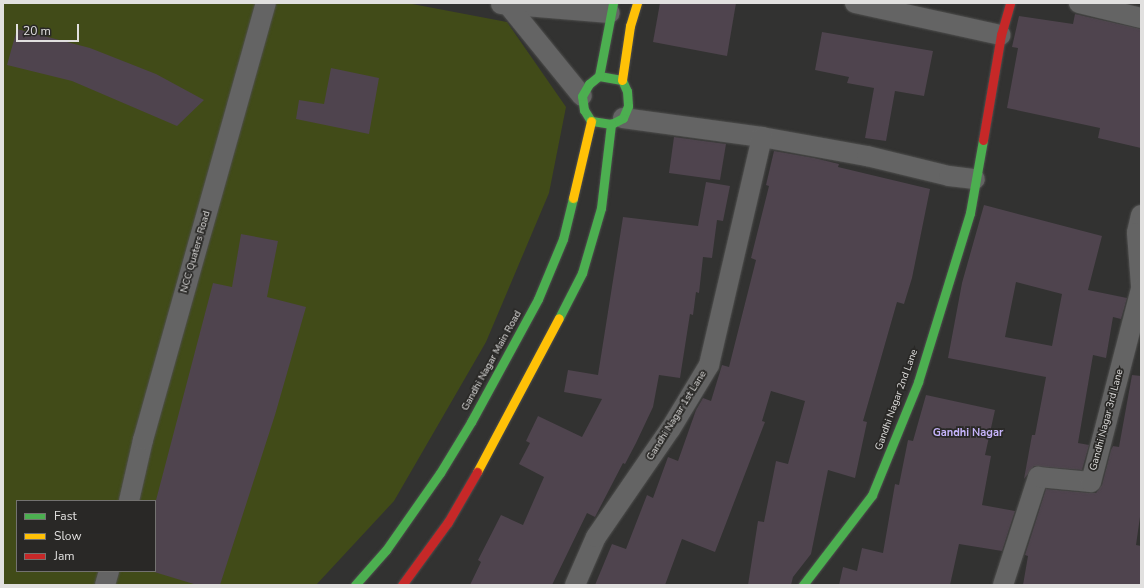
<!DOCTYPE html>
<html>
<head>
<meta charset="utf-8">
<style>
	body { margin:0 }
	#map { position:relative; width:1144px; height:588px; overflow:hidden; background:#323231; font-family:"Nunito Sans",sans-serif }
	div>[style] { position:absolute }
	[style*='--x'] { left:calc(var(--x)*1px); top:calc(var(--y)*1px); width:calc(var(--w)*1px); rotate:calc(var(--a)*1deg) }
	.green>* { inset:0; background:#414b18 }
	.building>* { inset:0; background:#4f444e }
	.roads { filter:drop-shadow(0 0 1px #4e4e4d) drop-shadow(0 0 1px #4e4e4d) }
	.street>* { height:20px; margin:-10px; padding:0 10px; transform-origin:10px; border-radius:10px; background:#646464 }
	.fast>* { height:9px; margin:-4.5px; padding:0 4.5px; transform-origin:4.5px; border-radius:4.5px; background:#4caf50 }
	.slow>* { height:9px; margin:-4.5px; padding:0 4.5px; transform-origin:4.5px; border-radius:4.5px; background:#ffc107 }
	.jam>* { height:9px; margin:-4.5px; padding:0 4.5px; transform-origin:4.5px; border-radius:4.5px; background:#c62828 }
	span { translate:-50% -50%; white-space:nowrap; text-align:center; line-height:1.15; -webkit-text-stroke:3.5px #292826; paint-order:stroke }
	.street-label { font-size:10px; color:#e1e0df }
	.neighbourhood-label { font-size:11px; color:#c6b4fb; font-weight:700 }
	.frame { position:absolute; inset:0; border:4px solid #e1e0df; pointer-events:none }
	.legend { position:absolute; left:16px; top:500px; width:140px; height:72px; box-sizing:border-box; background:#292826; border:1px solid #737270; margin:0; padding:5px 7px; list-style:none; font-size:12px; color:#e1e0df }
	.legend li { display:flex; align-items:center; gap:8px; height:20px }
	.legend b { width:20px; border:1px solid #737270 }
	.scale { position:absolute; left:16px; top:24px; width:63px; height:18px; box-sizing:border-box; border:2px solid #e1e0df; border-top:0; padding-left:5px; font-size:12px; line-height:14px; white-space:nowrap; color:#e1e0df; -webkit-text-stroke:3px #292826; paint-order:stroke }
</style>
</head>
<body>
<div id="map">
	<div class="green">
		<i style="clip-path:polygon(evenodd,3px 3px,407px 3px,507px 22px,566px 107px,549px 193px,486px 342px,394px 501px,316px 585px,3px 585px,3px 3px,17px 501px,155px 501px,155px 571px,17px 571px,17px 501px)"></i>
	</div>
	<div class="building">
		<i style="clip-path:polygon(660px 3px,736px 3px,727px 56px,653px 42px)"></i>
		<i style="clip-path:polygon(1075px 14px,1141px 29px,1141px 148px,1098px 138px,1100px 128px,1007px 108px,1018px 48px,1012px 47px,1019px 16px,1073px 24px)"></i>
		<i style="clip-path:polygon(17px 29px,90px 48px,156px 74px,204px 100px,177px 126px,72px 81px,7px 65px)"></i>
		<i style="clip-path:polygon(822px 32px,933px 51px,924px 96px,895px 91px,886px 141px,865px 138px,874px 88px,847px 83px,849px 77px,815px 70px)"></i>
		<i style="clip-path:polygon(331px 68px,379px 78px,369px 134px,296px 119px,299px 100px,324px 104px)"></i>
		<i style="clip-path:polygon(674px 137px,726px 144px,720px 180px,669px 173px)"></i>
		<i style="clip-path:polygon(774px 151px,814px 158px,839px 164px,838px 167px,930px 189px,912px 278px,904px 304px,897px 302px,863px 421px,867px 422px,855px 478px,828px 470px,811px 554px,793px 577px,791px 585px,748px 585px,758px 521px,764px 522px,776px 461px,788px 464px,805px 401px,771px 391px,762px 421px,765px 422px,715px 552px,682px 539px,665px 585px,595px 585px,612px 544px,626px 549px,647px 495px,653px 498px,668px 457px,678px 461px,696px 410px,703px 398px,711px 401px,722px 365px,729px 367px,756px 260px,751px 258px,769px 186px,766px 185px)"></i>
		<i style="clip-path:polygon(706px 182px,730px 186px,723px 221px,717px 220px,712px 258px,703px 257px,699px 293px,696px 292px,693px 315px,690px 314px,680px 378px,659px 375px,653px 407px,636px 443px,625px 464px,623px 463px,595px 517px,587px 513px,552px 585px,470px 585px,481px 562px,478px 560px,501px 515px,523px 525px,544px 477px,519px 464px,530px 443px,526px 441px,538px 416px,582px 437px,602px 399px,564px 392px,568px 370px,598px 375px,623px 217px,698px 226px)"></i>
		<i style="clip-path:polygon(evenodd,984px 205px,1102px 236px,1088px 290px,1127px 298px,1121px 319px,1113px 317px,1106px 358px,1093px 355px,1078px 443px,1089px 445px,1082px 470px,1034px 466px,1024px 479px,1032px 435px,1035px 435px,1046px 377px,948px 358px,962px 283px,984px 205px,1016px 282px,1062px 294px,1052px 346px,1005px 337px,1016px 282px)"></i>
		<i style="clip-path:polygon(241px 234px,278px 241px,267px 297px,306px 307px,275px 415px,220px 585px,197px 585px,151px 571px,155px 571px,155px 504px,213px 283px,232px 287px)"></i>
		<i style="clip-path:polygon(1132px 375px,1141px 376px,1141px 510px,1136px 545px,1141px 546px,1141px 585px,1023px 585px,1028px 556px,1025px 555px,1046px 489px,1090px 493px,1096px 493px,1102px 485px,1111px 450px,1113px 446px,1119px 447px)"></i>
		<i style="clip-path:polygon(926px 395px,995px 410px,985px 455px,991px 456px,982px 505px,1015px 511px,1002px 551px,959px 544px,950px 585px,839px 585px,843px 567px,857px 571px,862px 548px,883px 553px,895px 484px,899px 485px,908px 440px,913px 441px)"></i>
	</div>
	<div class="roads">
		<div class="street">
			<i style="--x:855;--y:3;--w:149;--a:12.4"></i>
			<i style="--x:1079;--y:3;--w:64;--a:13.6"></i>
			<i style="--x:501;--y:4;--w:109;--a:4.7"></i>
			<i style="--x:508;--y:5;--w:117;--a:50.9"></i>
			<i style="--x:623;--y:118;--w:140;--a:7.8"></i>
			<i style="--x:762;--y:137;--w:107;--a:10.3"></i>
			<i style="--x:867;--y:156;--w:84;--a:13.7"></i>
			<i style="--x:949;--y:176;--w:26;--a:7"></i>
			<i style="--x:1141;--y:215;--w:18;--a:103"></i>
			<i style="--x:1137;--y:233;--w:53;--a:85.7"></i>
			<i style="--x:129;--y:501;--w:63;--a:-77.1"></i>
			<i style="--x:143;--y:440;--w:454;--a:-74.3"></i>
			<i style="--x:105;--y:585;--w:15;--a:-74"></i>
			<i style="--x:575;--y:585;--w:52;--a:-66.4"></i>
			<i style="--x:596;--y:537;--w:132;--a:-55.5"></i>
			<i style="--x:671;--y:428;--w:74;--a:-58.9"></i>
			<i style="--x:709;--y:365;--w:234;--a:-76.9"></i>
			<i style="--x:1003;--y:585;--w:114;--a:-72"></i>
			<i style="--x:1038;--y:477;--w:53;--a:5.4"></i>
			<i style="--x:1091;--y:482;--w:199;--a:-75.5"></i>
		</div>
		<div class="fast">
			<i style="--x:599;--y:76;--w:23;--a:10"></i>
			<i style="--x:622;--y:80;--w:12;--a:66"></i>
			<i style="--x:627;--y:91;--w:15;--a:86"></i>
			<i style="--x:628;--y:106;--w:13;--a:113"></i>
			<i style="--x:623;--y:118;--w:13;--a:153"></i>
			<i style="--x:611;--y:124;--w:20;--a:-171"></i>
			<i style="--x:591;--y:121;--w:13;--a:-122"></i>
			<i style="--x:584;--y:110;--w:14;--a:-98"></i>
			<i style="--x:582;--y:96;--w:14;--a:-60"></i>
			<i style="--x:589;--y:84;--w:13;--a:-39"></i>
			<i style="--x:599;--y:76;--w:74;--a:-79.1"></i>
			<i style="--x:559;--y:318;--w:51;--a:-62.9"></i>
			<i style="--x:582;--y:273;--w:68;--a:-73.7"></i>
			<i style="--x:601;--y:208;--w:85;--a:-83.2"></i>
			<i style="--x:355;--y:585;--w:47;--a:-48.5"></i>
			<i style="--x:386;--y:550;--w:94;--a:-55"></i>
			<i style="--x:440;--y:473;--w:60;--a:-58.7"></i>
			<i style="--x:471;--y:422;--w:140;--a:-61.4"></i>
			<i style="--x:538;--y:299;--w:65;--a:-67.4"></i>
			<i style="--x:563;--y:239;--w:42;--a:-76.3"></i>
			<i style="--x:803;--y:585;--w:113;--a:-52.5"></i>
			<i style="--x:872;--y:495;--w:122;--a:-67.8"></i>
			<i style="--x:918;--y:382;--w:177;--a:-72.9"></i>
			<i style="--x:970;--y:213;--w:74;--a:-79.9"></i>
		</div>
		<div class="slow">
			<i style="--x:622;--y:80;--w:55;--a:-81.6"></i>
			<i style="--x:630;--y:26;--w:24;--a:-73"></i>
			<i style="--x:573;--y:198;--w:79;--a:-76.8"></i>
			<i style="--x:477;--y:472;--w:174;--a:-62"></i>
		</div>
		<div class="jam">
			<i style="--x:983;--y:140;--w:107;--a:-80.3"></i>
			<i style="--x:1001;--y:35;--w:33;--a:-74"></i>
			<i style="--x:402;--y:585;--w:78;--a:-53.9"></i>
			<i style="--x:448;--y:522;--w:58;--a:-59.9"></i>
		</div>
	</div>
	<div class="street-label">
		<span style="left:196px;top:252px;rotate:-74deg">NCC Quaters Road</span>
		<span style="left:492px;top:361px;rotate:-61deg">Gandhi Nagar Main Road</span>
		<span style="left:897px;top:400px;rotate:-70deg">Gandhi Nagar 2nd Lane</span>
		<span style="left:677px;top:416px;rotate:-58deg">Gandhi Nagar 1st Lane</span>
		<span style="left:1107px;top:420px;rotate:-75deg">Gandhi Nagar 3rd Lane</span>
	</div>
	<div class="neighbourhood-label">
		<span style="left:968px;top:433px">Gandhi Nagar</span>
	</div>
	<div class="frame"></div>
	<ul class="legend">
	<li><b style="height:5px;background:#4caf50"></b>Fast</li>
	<li><b style="height:5px;background:#ffc107"></b>Slow</li>
	<li><b style="height:5px;background:#c62828"></b>Jam</li>
	</ul>
	<div class="scale">20 m</div>
</div>
</body>
</html>
